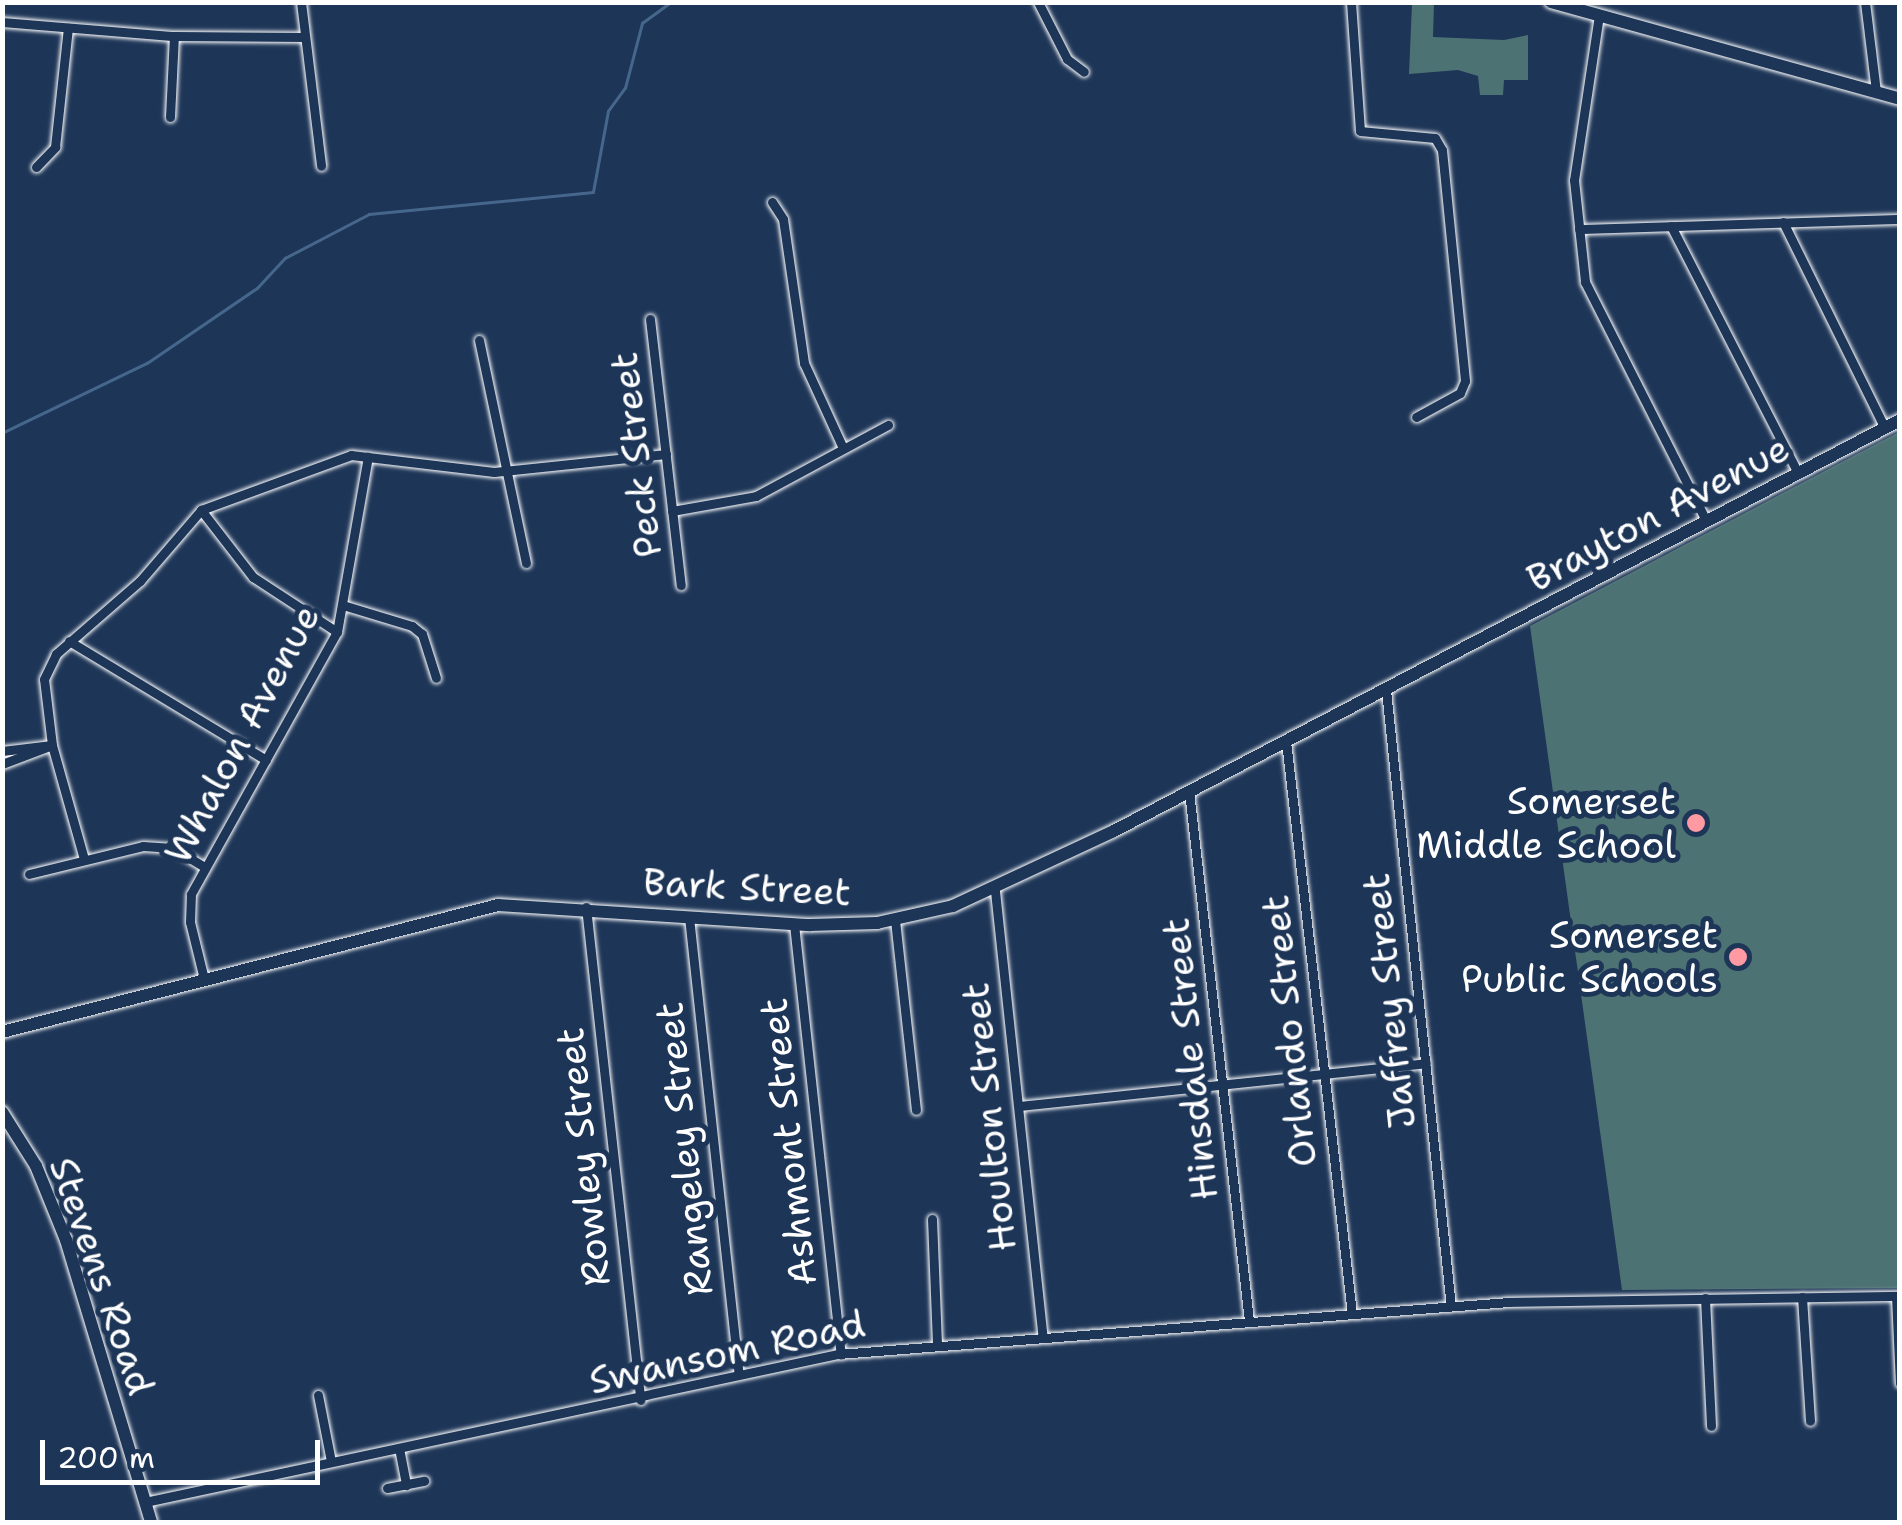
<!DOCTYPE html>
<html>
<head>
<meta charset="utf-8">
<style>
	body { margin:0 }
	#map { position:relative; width:1902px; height:1525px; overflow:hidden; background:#1d3557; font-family:"Shantell Sans",sans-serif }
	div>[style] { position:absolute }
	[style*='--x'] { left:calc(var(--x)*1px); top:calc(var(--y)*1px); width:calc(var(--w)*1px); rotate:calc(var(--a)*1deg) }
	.green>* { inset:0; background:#4d7274 }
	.stream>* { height:2.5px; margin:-1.25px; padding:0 1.25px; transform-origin:1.25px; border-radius:1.25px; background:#46678c }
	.roads { filter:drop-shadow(0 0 2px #fff) drop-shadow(0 0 2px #fff) }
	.street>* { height:9px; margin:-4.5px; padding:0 4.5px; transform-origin:4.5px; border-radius:4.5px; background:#1d3557 }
	.secondary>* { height:12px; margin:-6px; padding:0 6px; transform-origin:6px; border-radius:6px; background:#1d3557 }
	.dots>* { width:28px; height:28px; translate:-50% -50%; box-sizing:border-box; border:5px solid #1d3557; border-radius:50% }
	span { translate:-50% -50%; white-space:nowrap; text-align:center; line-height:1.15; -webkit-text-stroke:10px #1d3557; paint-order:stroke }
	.street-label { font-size:38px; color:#fff }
	.poi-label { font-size:38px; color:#fff }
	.right { translate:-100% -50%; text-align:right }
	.frame { position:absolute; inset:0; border:5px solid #fff; pointer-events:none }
	.scale { position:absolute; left:40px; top:1440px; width:280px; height:45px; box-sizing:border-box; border:5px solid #fff; border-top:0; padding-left:12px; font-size:30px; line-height:35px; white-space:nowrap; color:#fff; -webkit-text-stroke:8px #1d3557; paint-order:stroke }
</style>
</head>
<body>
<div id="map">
	<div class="green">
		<i style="clip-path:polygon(1412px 3px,1434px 3px,1433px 37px,1504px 40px,1528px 35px,1528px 80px,1504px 80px,1503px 95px,1480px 95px,1478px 76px,1458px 70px,1409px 74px)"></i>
		<i style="clip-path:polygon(1899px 432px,1899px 1288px,1622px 1290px,1530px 626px)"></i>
	</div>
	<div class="stream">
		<i style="--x:2;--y:433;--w:161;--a:-25.8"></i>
		<i style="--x:147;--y:363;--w:133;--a:-34.3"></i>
		<i style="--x:257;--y:288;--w:41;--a:-47"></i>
		<i style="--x:285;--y:258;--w:95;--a:-27.6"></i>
		<i style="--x:369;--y:214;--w:225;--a:-5.6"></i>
		<i style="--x:593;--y:192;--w:82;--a:-79.5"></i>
		<i style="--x:608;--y:111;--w:29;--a:-54"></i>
		<i style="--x:625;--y:88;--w:67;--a:-75.3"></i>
		<i style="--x:642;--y:23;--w:36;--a:-36"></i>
	</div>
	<div class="roads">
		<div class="street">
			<i style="--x:301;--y:2;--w:165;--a:83"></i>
			<i style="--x:1038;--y:2;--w:64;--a:63"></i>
			<i style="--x:1067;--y:59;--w:21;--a:37"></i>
			<i style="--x:1351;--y:2;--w:129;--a:86"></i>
			<i style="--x:1360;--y:131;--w:75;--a:5.3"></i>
			<i style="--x:1435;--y:138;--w:14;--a:60"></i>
			<i style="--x:1442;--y:150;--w:232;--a:84.3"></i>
			<i style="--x:1465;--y:381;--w:13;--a:113"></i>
			<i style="--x:1460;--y:393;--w:50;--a:151.4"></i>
			<i style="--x:1865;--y:2;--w:91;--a:83"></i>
			<i style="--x:1599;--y:15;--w:167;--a:98.6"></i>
			<i style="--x:1574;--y:180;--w:103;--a:83.8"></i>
			<i style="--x:1585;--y:282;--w:268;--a:63.1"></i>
			<i style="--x:2;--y:22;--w:173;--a:4.7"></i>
			<i style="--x:174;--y:36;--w:131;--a:0.4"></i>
			<i style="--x:170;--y:117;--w:81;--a:-87.2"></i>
			<i style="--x:36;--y:167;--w:28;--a:-46"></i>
			<i style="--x:55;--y:147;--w:120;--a:-83.8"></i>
			<i style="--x:772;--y:202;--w:20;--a:57"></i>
			<i style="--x:783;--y:219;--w:146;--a:81.7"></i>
			<i style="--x:804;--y:363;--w:94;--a:65.4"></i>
			<i style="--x:1783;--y:222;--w:230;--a:63.7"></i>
			<i style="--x:1671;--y:226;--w:278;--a:62.8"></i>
			<i style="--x:1579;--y:229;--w:321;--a:-1.8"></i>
			<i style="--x:650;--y:319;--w:268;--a:83.4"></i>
			<i style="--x:479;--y:340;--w:228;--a:78.1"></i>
			<i style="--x:201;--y:510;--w:85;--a:52.2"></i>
			<i style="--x:253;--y:577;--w:100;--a:33.2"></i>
			<i style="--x:672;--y:511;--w:85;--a:-10.1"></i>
			<i style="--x:756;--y:496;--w:150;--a:-28.3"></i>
			<i style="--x:346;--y:606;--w:69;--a:16.9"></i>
			<i style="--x:412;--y:626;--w:13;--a:39"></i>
			<i style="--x:422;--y:634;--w:46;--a:72.3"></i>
			<i style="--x:69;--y:641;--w:230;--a:31.1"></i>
			<i style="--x:1386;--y:690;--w:620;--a:83.99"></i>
			<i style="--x:1286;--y:741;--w:577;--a:83.43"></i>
			<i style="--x:2;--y:751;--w:50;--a:-6.8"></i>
			<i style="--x:2;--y:764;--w:53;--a:-20.8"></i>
			<i style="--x:1189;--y:791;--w:533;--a:83.54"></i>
			<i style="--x:84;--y:859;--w:118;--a:-105.7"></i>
			<i style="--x:52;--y:745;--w:66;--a:-96.9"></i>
			<i style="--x:44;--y:679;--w:28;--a:-64"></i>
			<i style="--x:56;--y:654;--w:111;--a:-41"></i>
			<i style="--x:140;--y:581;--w:94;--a:-49.3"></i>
			<i style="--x:201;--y:510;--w:160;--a:-20.1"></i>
			<i style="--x:351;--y:455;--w:144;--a:6.8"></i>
			<i style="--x:494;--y:472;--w:173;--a:-6"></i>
			<i style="--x:29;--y:874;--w:117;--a:-13.8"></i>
			<i style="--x:143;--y:846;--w:30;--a:4"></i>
			<i style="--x:173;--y:848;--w:37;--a:31"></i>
			<i style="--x:995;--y:891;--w:449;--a:83.9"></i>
			<i style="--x:586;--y:907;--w:496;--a:83.7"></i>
			<i style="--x:689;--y:917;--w:460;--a:83.8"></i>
			<i style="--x:895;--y:920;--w:191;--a:83.7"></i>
			<i style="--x:794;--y:924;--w:433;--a:83.8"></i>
			<i style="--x:204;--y:979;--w:59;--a:-103.8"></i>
			<i style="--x:190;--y:922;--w:28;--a:-88"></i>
			<i style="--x:191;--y:894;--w:300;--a:-60.9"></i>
			<i style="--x:337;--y:632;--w:178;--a:-80"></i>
			<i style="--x:1019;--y:1106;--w:409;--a:-6"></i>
			<i style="--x:932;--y:1219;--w:126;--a:87.7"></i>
			<i style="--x:1896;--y:1296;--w:87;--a:87.4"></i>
			<i style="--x:1802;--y:1297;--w:124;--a:86.3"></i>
			<i style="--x:1705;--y:1298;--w:128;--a:87.3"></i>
			<i style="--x:318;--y:1395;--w:67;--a:78.9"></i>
			<i style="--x:399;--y:1448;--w:38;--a:79"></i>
			<i style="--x:387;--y:1488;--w:38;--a:-11"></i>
			<i style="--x:145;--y:1502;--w:709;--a:-12.06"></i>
			<i style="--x:838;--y:1354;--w:673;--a:-4.43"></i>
			<i style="--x:1509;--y:1302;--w:391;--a:-0.9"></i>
		</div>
		<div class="secondary">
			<i style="--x:1551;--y:2;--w:362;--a:15.5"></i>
			<i style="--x:2;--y:1032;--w:512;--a:-14.36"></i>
			<i style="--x:498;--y:905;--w:313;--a:3.7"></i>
			<i style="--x:810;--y:925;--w:67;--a:-1.7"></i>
			<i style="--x:877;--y:923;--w:78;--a:-12.6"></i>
			<i style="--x:953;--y:906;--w:175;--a:-25"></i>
			<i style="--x:1112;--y:832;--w:889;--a:-27.6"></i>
			<i style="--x:2;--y:1112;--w:64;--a:57.8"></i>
			<i style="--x:36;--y:1166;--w:80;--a:67.9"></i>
			<i style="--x:66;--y:1240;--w:295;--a:73.2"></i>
		</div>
	</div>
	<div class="dots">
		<i style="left:1696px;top:823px;background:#ff9aa2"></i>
		<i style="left:1738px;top:957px;background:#ff9aa2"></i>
	</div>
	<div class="street-label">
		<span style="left:636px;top:455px;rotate:-97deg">Peck Street</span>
		<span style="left:1658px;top:513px;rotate:-28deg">Brayton Avenue</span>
		<span style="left:242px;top:734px;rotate:-62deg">Whalon Avenue</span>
		<span style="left:747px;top:887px;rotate:3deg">Bark Street</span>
		<span style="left:1389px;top:1001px;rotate:-96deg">Jaffrey Street</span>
		<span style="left:1289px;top:1031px;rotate:-96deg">Orlando Street</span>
		<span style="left:1190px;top:1059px;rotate:-96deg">Hinsdale Street</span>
		<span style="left:989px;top:1117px;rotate:-96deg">Houlton Street</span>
		<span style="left:788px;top:1142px;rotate:-96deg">Ashmont Street</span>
		<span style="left:684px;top:1149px;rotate:-96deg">Rangeley Street</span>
		<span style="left:583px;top:1157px;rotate:-96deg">Rowley Street</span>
		<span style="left:102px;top:1276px;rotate:71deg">Stevens Road</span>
		<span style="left:727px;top:1352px;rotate:-12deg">Swansom Road</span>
	</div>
	<div class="poi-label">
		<span class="right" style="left:1676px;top:823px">Somerset<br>Middle School</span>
		<span class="right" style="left:1718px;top:957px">Somerset<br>Public Schools</span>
	</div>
	<div class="frame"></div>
	<div class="scale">200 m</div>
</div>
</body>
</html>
